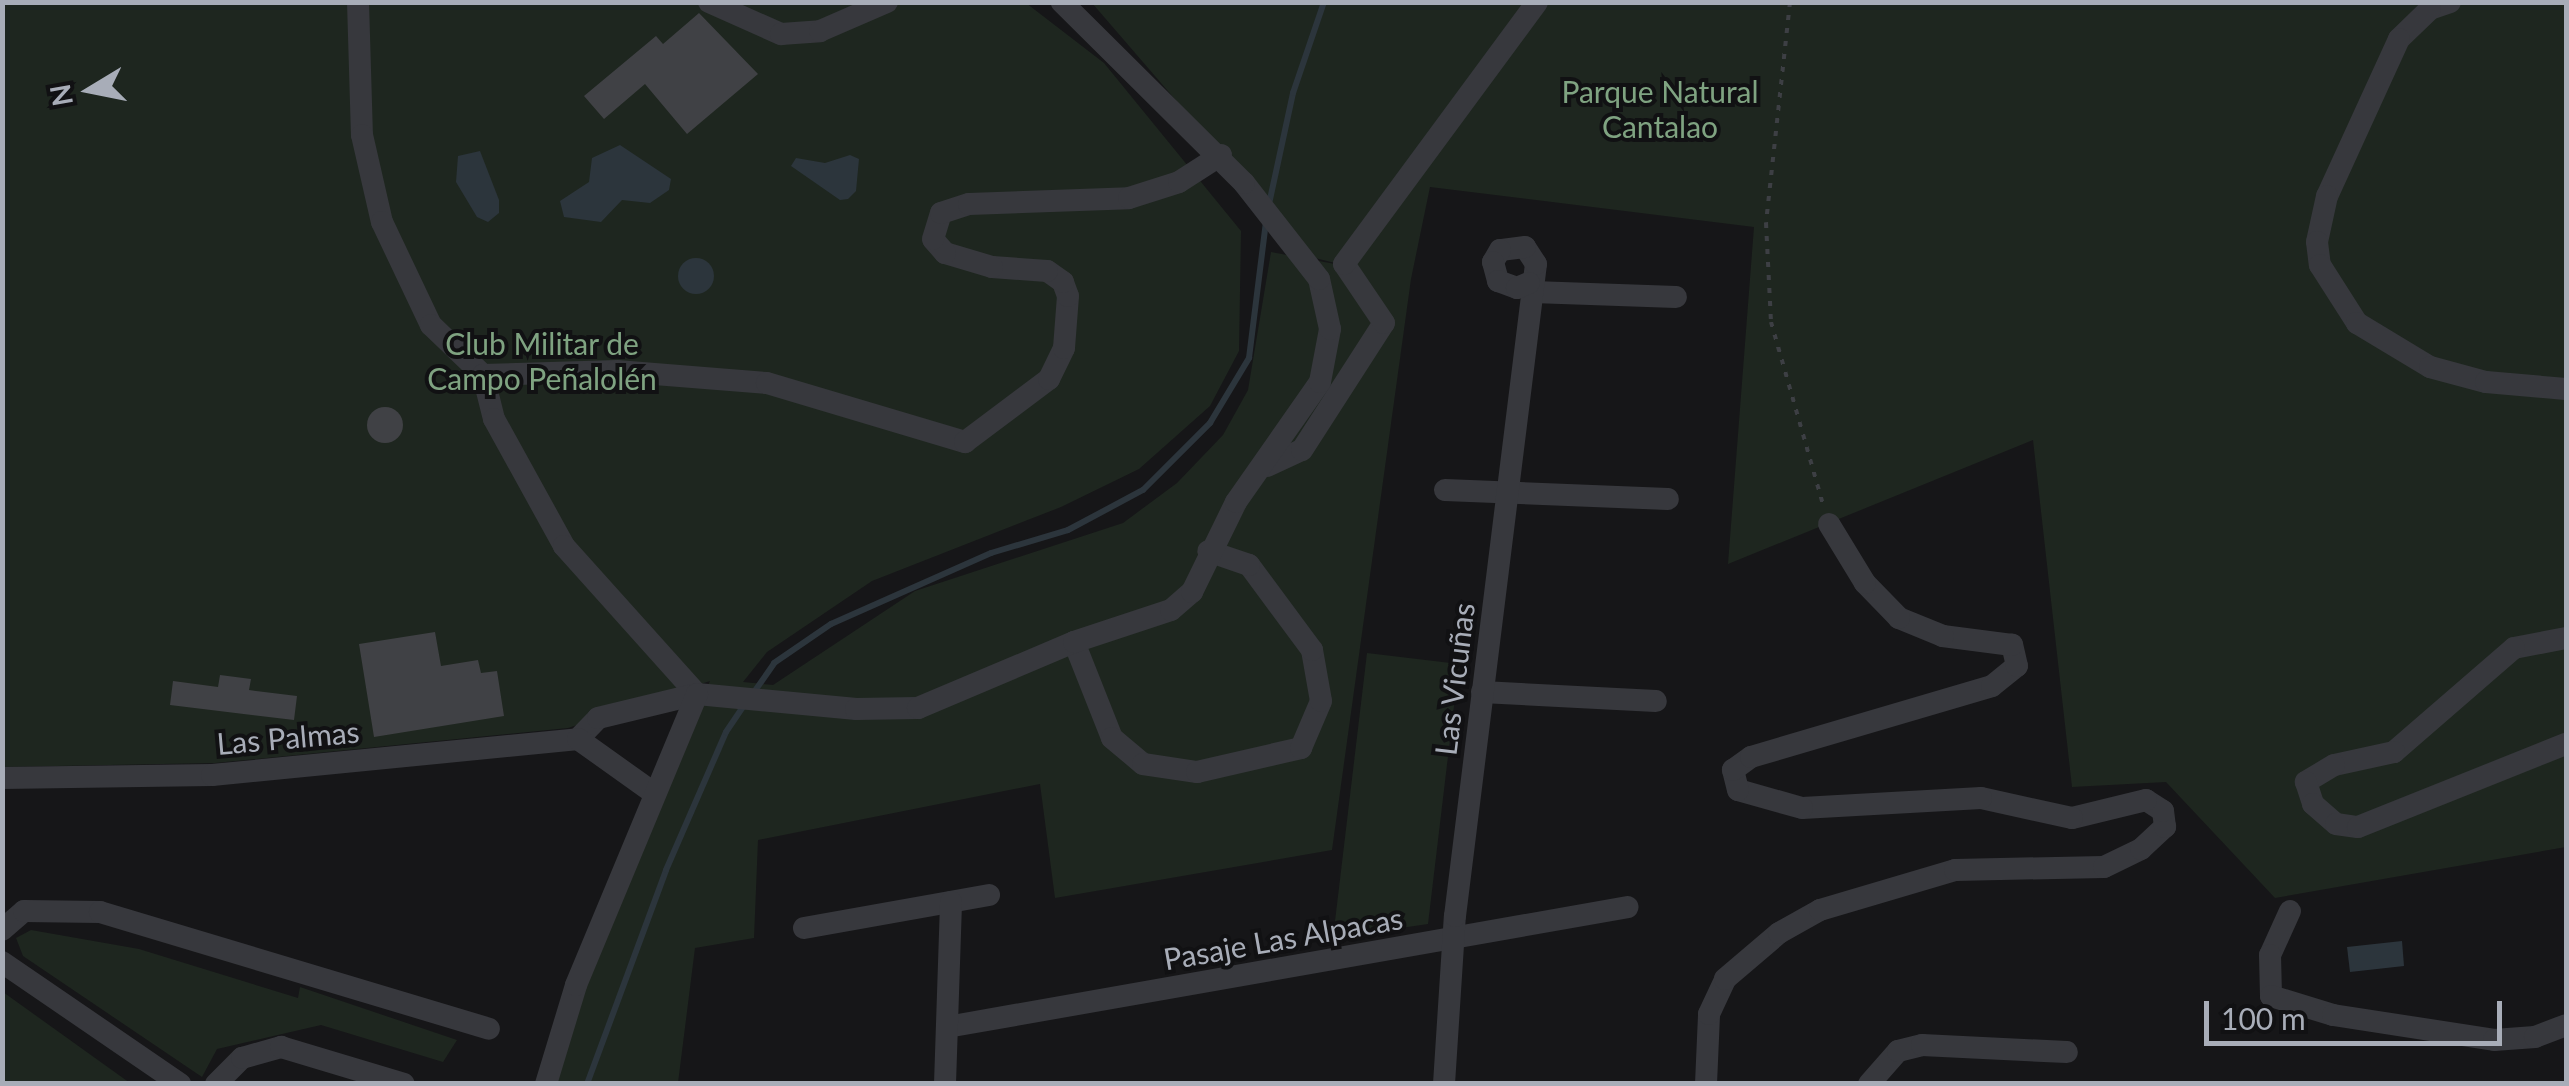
<!DOCTYPE html>
<html>
<head>
<meta charset="utf-8">
<style>
	body { margin:0 }
	#map { position:relative; width:2569px; height:1086px; overflow:hidden; background:#161618; font-family:Lato,sans-serif }
	div>[style] { position:absolute }
	[style*='--x'] { left:calc(var(--x)*1px); top:calc(var(--y)*1px); width:calc(var(--w)*1px); rotate:calc(var(--a)*1deg) }
	.green>* { inset:0; background:#1e261f }
	.water>* { inset:0; background:#2c353c }
	.round { border-radius:50% }
	.stream>* { height:6px; margin:-3px; padding:0 3px; transform-origin:3px; border-radius:3px; background:#2c353c }
	.building>* { inset:0; background:#404145 }
	.path>* { height:4px; margin-top:-2px; transform-origin:0; background:repeating-linear-gradient(90deg,#3d3f44 0 5px,transparent 0 13px) }
	.minor>* { height:22px; margin:-11px; padding:0 11px; transform-origin:11px; border-radius:11px; background:#37383d }
	span { translate:-50% -50%; white-space:nowrap; text-align:center; line-height:1.15; -webkit-text-stroke:8px #111113; paint-order:stroke }
	.park-label { font-size:30px; color:#7fa381 }
	.street-label { font-size:30px; color:#a8adb8 }
	.frame { position:absolute; inset:0; border:5px solid #a8adb8; pointer-events:none }
	.north { position:absolute; left:40px; top:40px; width:100px; height:100px; -webkit-text-stroke:8px #111113; paint-order:stroke; rotate:260deg; font-size:28px; font-weight:700; line-height:40px; text-align:center; color:#a8adb8 }
	.north::after { content:''; display:block; margin:auto; width:35px; height:45px; background:#a8adb8; clip-path:polygon(50% 0,100% 100%,50% 72%,0 100%) }
	.scale { position:absolute; left:2204px; top:1001px; width:298px; height:45px; box-sizing:border-box; border:5px solid #a8adb8; border-top:0; padding-left:12px; font-size:30px; line-height:35px; white-space:nowrap; color:#a8adb8; -webkit-text-stroke:8px #111113; paint-order:stroke }
</style>
</head>
<body>
<div id="map">
	<div class="green">
		<i style="clip-path:polygon(3px 3px,1026px 3px,1104px 63px,1241px 231px,1239px 351px,1210px 406px,1139px 469px,1061px 507px,872px 581px,767px 652px,743px 682px,773px 685px,915px 591px,1123px 523px,1177px 483px,1223px 435px,1248px 390px,1271px 252px,1351px 267px,1311px 257px,1092px 3px,2566px 3px,2566px 847px,2275px 898px,2166px 782px,2072px 787px,2033px 440px,1728px 564px,1754px 227px,1430px 187px,1411px 279px,1332px 850px,1055px 898px,1040px 784px,758px 840px,754px 938px,695px 948px,678px 1083px,551px 1083px,648px 804px,710px 681px,568px 728px,215px 763px,3px 767px)"></i>
		<i style="clip-path:polygon(1367px 653px,1459px 664px,1428px 924px,1333px 938px)"></i>
		<i style="clip-path:polygon(31px 930px,139px 949px,298px 998px,300px 987px,457px 1040px,443px 1062px,321px 1025px,217px 1049px,202px 1077px,23px 956px,16px 938px)"></i>
		<i style="clip-path:polygon(2px 992px,3px 992px,130px 1083px,3px 1083px)"></i>
	</div>
	<div class="water">
		<i style="clip-path:polygon(620px 145px,671px 179px,669px 190px,650px 203px,622px 200px,601px 222px,564px 217px,560px 201px,589px 182px,592px 158px)"></i>
		<i style="clip-path:polygon(480px 151px,499px 200px,499px 213px,488px 222px,477px 217px,456px 182px,458px 156px)"></i>
		<i style="clip-path:polygon(850px 155px,859px 159px,856px 191px,848px 199px,840px 200px,791px 166px,796px 158px,825px 163px)"></i>
		<i class="round" style="left:678px;top:258px;width:36px;height:36px"></i>
		<i style="clip-path:polygon(2402px 941px,2404px 966px,2350px 972px,2347px 947px)"></i>
	</div>
	<div class="stream">
		<i style="--x:1269;--y:204;--w:114;--a:-77.8"></i>
		<i style="--x:1293;--y:93;--w:96;--a:-71.2"></i>
		<i style="--x:752;--y:695;--w:39;--a:-55"></i>
		<i style="--x:774;--y:663;--w:69;--a:-34.4"></i>
		<i style="--x:831;--y:624;--w:175;--a:-23.9"></i>
		<i style="--x:991;--y:553;--w:80;--a:-16.6"></i>
		<i style="--x:1068;--y:530;--w:85;--a:-28.1"></i>
		<i style="--x:1143;--y:490;--w:95;--a:-45"></i>
		<i style="--x:1210;--y:423;--w:76;--a:-59"></i>
		<i style="--x:1249;--y:358;--w:138;--a:-82.9"></i>
		<i style="--x:587;--y:1084;--w:228;--a:-69.7"></i>
		<i style="--x:666;--y:870;--w:150;--a:-66.5"></i>
		<i style="--x:726;--y:732;--w:32;--a:-56"></i>
	</div>
	<div class="building">
		<i style="clip-path:polygon(699px 13px,758px 74px,687px 134px,645px 84px,604px 119px,584px 96px,656px 36px,663px 44px)"></i>
		<i class="round" style="left:367px;top:407px;width:36px;height:36px"></i>
		<i style="clip-path:polygon(435px 632px,441px 666px,478px 660px,481px 673px,497px 671px,504px 716px,374px 737px,359px 644px)"></i>
		<i style="clip-path:polygon(220px 675px,251px 679px,249px 690px,297px 696px,294px 720px,170px 705px,173px 681px,218px 687px)"></i>
	</div>
	<div class="path">
		<i style="--x:1790;--y:2;--w:222;--a:96.2"></i>
		<i style="--x:1766;--y:223;--w:99;--a:87.1"></i>
		<i style="--x:1771;--y:322;--w:189;--a:74.1"></i>
	</div>
	<div class="minor">
		<i style="--x:358;--y:2;--w:133;--a:88.3"></i>
		<i style="--x:362;--y:135;--w:89;--a:77.1"></i>
		<i style="--x:382;--y:222;--w:114;--a:64.6"></i>
		<i style="--x:431;--y:325;--w:72;--a:43.9"></i>
		<i style="--x:483;--y:375;--w:45;--a:76"></i>
		<i style="--x:494;--y:419;--w:145;--a:61.1"></i>
		<i style="--x:564;--y:546;--w:199;--a:48.1"></i>
		<i style="--x:709;--y:2;--w:79;--a:24"></i>
		<i style="--x:781;--y:34;--w:39;--a:-4"></i>
		<i style="--x:820;--y:31;--w:73;--a:-23.4"></i>
		<i style="--x:2450;--y:2;--w:21;--a:161"></i>
		<i style="--x:2430;--y:9;--w:43;--a:135.9"></i>
		<i style="--x:2399;--y:39;--w:173;--a:114.6"></i>
		<i style="--x:2327;--y:196;--w:47;--a:102.3"></i>
		<i style="--x:2317;--y:242;--w:23;--a:83"></i>
		<i style="--x:2320;--y:265;--w:69;--a:57.5"></i>
		<i style="--x:2357;--y:323;--w:85;--a:31.1"></i>
		<i style="--x:2430;--y:367;--w:58;--a:15"></i>
		<i style="--x:2486;--y:382;--w:80;--a:5"></i>
		<i style="--x:1533;--y:292;--w:143;--a:2"></i>
		<i style="--x:483;--y:375;--w:134;--a:-1.7"></i>
		<i style="--x:617;--y:371;--w:150;--a:4.6"></i>
		<i style="--x:767;--y:383;--w:207;--a:16.6"></i>
		<i style="--x:965;--y:442;--w:105;--a:-36.9"></i>
		<i style="--x:1049;--y:379;--w:34;--a:-64"></i>
		<i style="--x:1064;--y:348;--w:52;--a:-85.6"></i>
		<i style="--x:1068;--y:296;--w:15;--a:-110"></i>
		<i style="--x:1063;--y:282;--w:19;--a:-145"></i>
		<i style="--x:1047;--y:271;--w:55;--a:-175.8"></i>
		<i style="--x:992;--y:267;--w:49;--a:-163.4"></i>
		<i style="--x:945;--y:253;--w:18;--a:-131"></i>
		<i style="--x:933;--y:239;--w:27;--a:-73"></i>
		<i style="--x:941;--y:213;--w:29;--a:-18"></i>
		<i style="--x:969;--y:204;--w:160;--a:-2.1"></i>
		<i style="--x:1129;--y:198;--w:52;--a:-17.7"></i>
		<i style="--x:1179;--y:182;--w:50;--a:-32.7"></i>
		<i style="--x:1267;--y:466;--w:38;--a:-25"></i>
		<i style="--x:1302;--y:450;--w:151;--a:-57.2"></i>
		<i style="--x:1384;--y:323;--w:71;--a:-124.1"></i>
		<i style="--x:1344;--y:264;--w:325;--a:-53.6"></i>
		<i style="--x:1445;--y:490;--w:223;--a:2.3"></i>
		<i style="--x:2566;--y:638;--w:53;--a:169.1"></i>
		<i style="--x:2514;--y:648;--w:159;--a:139.1"></i>
		<i style="--x:2394;--y:752;--w:61;--a:167.8"></i>
		<i style="--x:2334;--y:765;--w:33;--a:149"></i>
		<i style="--x:2306;--y:782;--w:23;--a:72"></i>
		<i style="--x:2313;--y:804;--w:30;--a:41"></i>
		<i style="--x:2336;--y:824;--w:22;--a:8"></i>
		<i style="--x:2358;--y:827;--w:224;--a:-21.8"></i>
		<i style="--x:1074;--y:642;--w:103;--a:68.4"></i>
		<i style="--x:1112;--y:738;--w:40;--a:40"></i>
		<i style="--x:1143;--y:764;--w:55;--a:8.4"></i>
		<i style="--x:1197;--y:772;--w:107;--a:-13"></i>
		<i style="--x:1301;--y:748;--w:51;--a:-66.9"></i>
		<i style="--x:1321;--y:701;--w:52;--a:-100"></i>
		<i style="--x:1312;--y:650;--w:106;--a:-126.5"></i>
		<i style="--x:1249;--y:565;--w:43;--a:-161.1"></i>
		<i style="--x:1482;--y:692;--w:174;--a:3"></i>
		<i style="--x:578;--y:739;--w:29;--a:-46"></i>
		<i style="--x:598;--y:718;--w:102;--a:-13.6"></i>
		<i style="--x:697;--y:694;--w:160;--a:5.4"></i>
		<i style="--x:856;--y:709;--w:62;--a:-0.9"></i>
		<i style="--x:918;--y:708;--w:169;--a:-22.9"></i>
		<i style="--x:1074;--y:642;--w:102;--a:-18.3"></i>
		<i style="--x:1171;--y:610;--w:28;--a:-41"></i>
		<i style="--x:1192;--y:592;--w:100;--a:-63.9"></i>
		<i style="--x:1236;--y:502;--w:146;--a:-55"></i>
		<i style="--x:1320;--y:382;--w:54;--a:-79.3"></i>
		<i style="--x:1330;--y:329;--w:51;--a:-102.4"></i>
		<i style="--x:1319;--y:279;--w:122;--a:-128"></i>
		<i style="--x:1244;--y:183;--w:257;--a:-135.2"></i>
		<i style="--x:2;--y:778;--w:210;--a:-0.8"></i>
		<i style="--x:212;--y:775;--w:368;--a:-5.6"></i>
		<i style="--x:578;--y:739;--w:90;--a:35.5"></i>
		<i style="--x:2290;--y:911;--w:48;--a:114.4"></i>
		<i style="--x:2270;--y:955;--w:41;--a:88.6"></i>
		<i style="--x:2271;--y:996;--w:65;--a:17"></i>
		<i style="--x:2333;--y:1015;--w:163;--a:8.8"></i>
		<i style="--x:2494;--y:1040;--w:41;--a:-4.2"></i>
		<i style="--x:2535;--y:1037;--w:33;--a:-21"></i>
		<i style="--x:804;--y:928;--w:188;--a:-10.1"></i>
		<i style="--x:2;--y:930;--w:29;--a:-41"></i>
		<i style="--x:24;--y:911;--w:76;--a:0.8"></i>
		<i style="--x:100;--y:912;--w:406;--a:16.7"></i>
		<i style="--x:2;--y:962;--w:216;--a:34.4"></i>
		<i style="--x:947;--y:1027;--w:691;--a:-9.99"></i>
		<i style="--x:216;--y:1084;--w:37;--a:-45"></i>
		<i style="--x:242;--y:1058;--w:41;--a:-15.8"></i>
		<i style="--x:281;--y:1047;--w:128;--a:16.7"></i>
		<i style="--x:546;--y:1084;--w:103;--a:-73.1"></i>
		<i style="--x:576;--y:985;--w:315;--a:-67.4"></i>
		<i style="--x:945;--y:1084;--w:182;--a:-88.1"></i>
		<i style="--x:1444;--y:1084;--w:168;--a:-86.3"></i>
		<i style="--x:1455;--y:916;--w:657;--a:-82.92"></i>
		<i style="--x:1536;--y:264;--w:20;--a:-123"></i>
		<i style="--x:1525;--y:247;--w:25;--a:173"></i>
		<i style="--x:1500;--y:250;--w:14;--a:120"></i>
		<i style="--x:1493;--y:262;--w:20;--a:75"></i>
		<i style="--x:1498;--y:281;--w:20;--a:20"></i>
		<i style="--x:1517;--y:288;--w:13;--a:-23"></i>
		<i style="--x:1706;--y:1084;--w:70;--a:-87.5"></i>
		<i style="--x:1709;--y:1014;--w:38;--a:-65"></i>
		<i style="--x:1725;--y:979;--w:71;--a:-40.4"></i>
		<i style="--x:1779;--y:933;--w:47;--a:-29.3"></i>
		<i style="--x:1820;--y:910;--w:141;--a:-16.5"></i>
		<i style="--x:1955;--y:870;--w:149;--a:-1.2"></i>
		<i style="--x:2104;--y:867;--w:41;--a:-25.9"></i>
		<i style="--x:2141;--y:849;--w:33;--a:-43"></i>
		<i style="--x:2165;--y:827;--w:16;--a:-97"></i>
		<i style="--x:2163;--y:811;--w:20;--a:-147"></i>
		<i style="--x:2146;--y:800;--w:76;--a:166.3"></i>
		<i style="--x:2072;--y:818;--w:93;--a:-167.6"></i>
		<i style="--x:1981;--y:798;--w:179;--a:176.8"></i>
		<i style="--x:1802;--y:808;--w:66;--a:-164.3"></i>
		<i style="--x:1738;--y:790;--w:21;--a:-104"></i>
		<i style="--x:1733;--y:770;--w:22;--a:-36"></i>
		<i style="--x:1751;--y:757;--w:251;--a:-16.4"></i>
		<i style="--x:1992;--y:686;--w:32;--a:-39"></i>
		<i style="--x:2017;--y:666;--w:22;--a:-103"></i>
		<i style="--x:2012;--y:645;--w:70;--a:-172.6"></i>
		<i style="--x:1943;--y:636;--w:48;--a:-157.8"></i>
		<i style="--x:1899;--y:618;--w:49;--a:-134.2"></i>
		<i style="--x:1865;--y:583;--w:69;--a:-121.4"></i>
		<i style="--x:1869;--y:1084;--w:44;--a:-48.7"></i>
		<i style="--x:1898;--y:1051;--w:25;--a:-14"></i>
		<i style="--x:1922;--y:1045;--w:145;--a:2.8"></i>
	</div>
	<div class="park-label">
		<span style="left:1660px;top:108px">Parque Natural<br>Cantalao</span>
		<span style="left:542px;top:360px">Club Militar de<br>Campo Peñalolén</span>
	</div>
	<div class="street-label">
		<span style="left:1454px;top:679px;rotate:-83deg">Las Vicuñas</span>
		<span style="left:288px;top:737px;rotate:-5deg">Las Palmas</span>
		<span style="left:1283px;top:938px;rotate:-10deg">Pasaje Las Alpacas</span>
	</div>
	<div class="frame"></div>
	<div class="north">N</div>
	<div class="scale">100 m</div>
</div>
</body>
</html>
